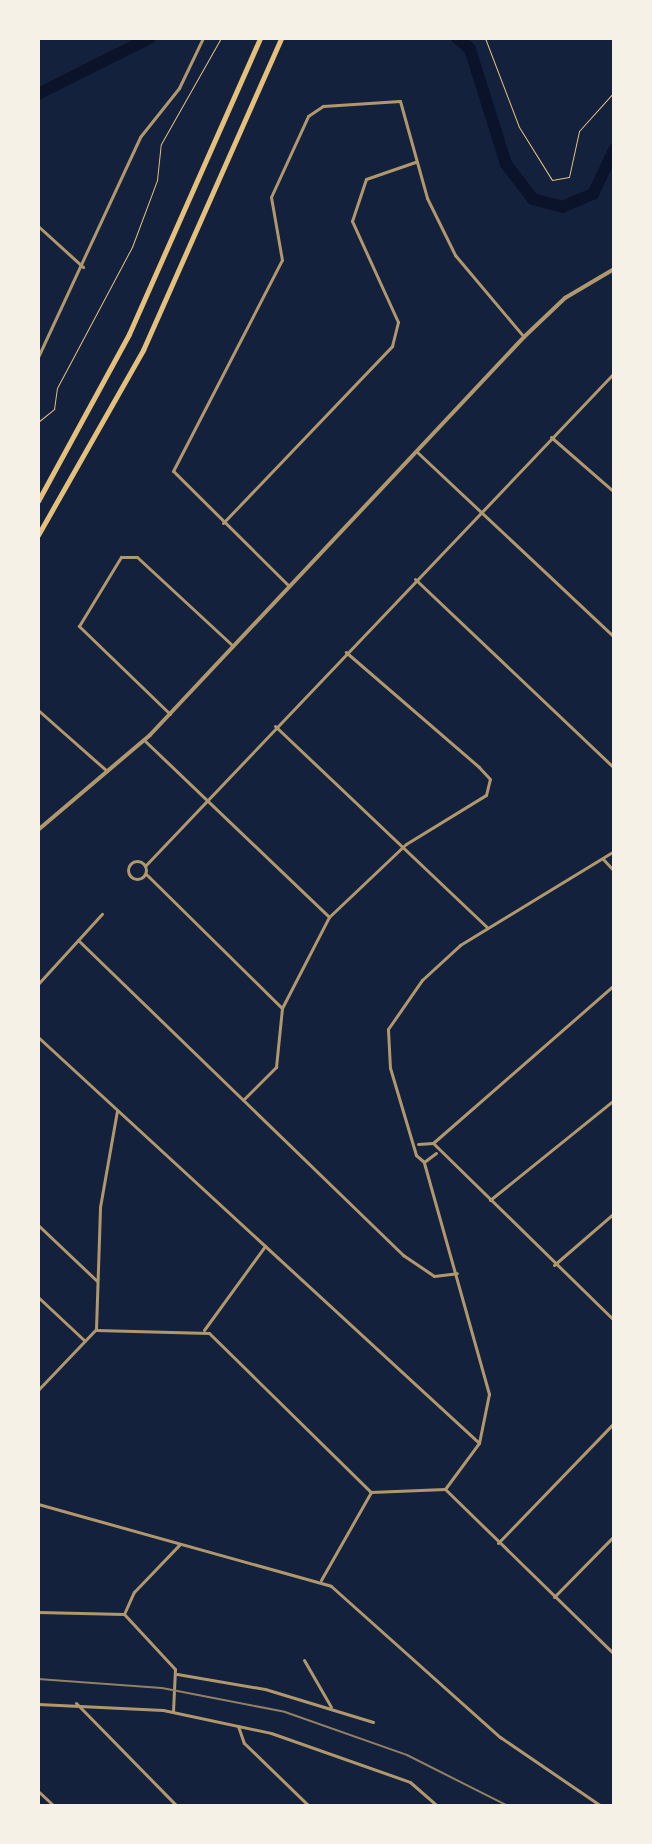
<!DOCTYPE html>
<html>
<head>
<meta charset="utf-8">
<style>
	body { margin:0 }
	#map { position:relative; width:652px; height:1844px; overflow:hidden; background:#14213d; font-family:"Open Sans",sans-serif }
	div>[style] { position:absolute }
	[style*='--x'] { left:calc(var(--x)*1px); top:calc(var(--y)*1px); width:calc(var(--w)*1px); rotate:calc(var(--a)*1deg) }
	.river>* { height:12px; margin:-6px; padding:0 6px; transform-origin:6px; border-radius:6px; background:#0b132b }
	.path>* { height:1px; margin:-0.5px; padding:0 0.5px; transform-origin:0.5px; border-radius:0.5px; background:#e5c07b }
	.minor>* { height:3px; margin:-1.5px; padding:0 1.5px; transform-origin:1.5px; border-radius:1.5px; background:#b1986c }
	.minor>.ring { margin:-1.5px; padding:0; box-sizing:content-box; background:none; border:3px solid #b1986c; border-radius:50% }
	.tertiary>* { height:4px; margin:-2px; padding:0 2px; transform-origin:2px; border-radius:2px; background:#b1986c }
	.motorway>* { height:5px; margin:-2.5px; padding:0 2.5px; transform-origin:2.5px; border-radius:2.5px; background:#e5c07b }
	.rail>* { height:2px; margin:-1px; padding:0 1px; transform-origin:1px; border-radius:1px; background:#918062 }
	span { translate:-50% -50%; white-space:nowrap; text-align:center; line-height:1.15; -webkit-text-stroke:7px #f6f1e7; paint-order:stroke }
	.frame { position:absolute; inset:0; border:40px solid #f6f1e7; pointer-events:none }
</style>
</head>
<body>
<div id="map">
	<div class="river">
		<i style="--x:457;--y:38;--w:17;--a:40"></i>
		<i style="--x:470;--y:49;--w:121;--a:72.6"></i>
		<i style="--x:506;--y:164;--w:44;--a:52.4"></i>
		<i style="--x:533;--y:199;--w:30;--a:15"></i>
		<i style="--x:562;--y:207;--w:34;--a:-23"></i>
		<i style="--x:593;--y:194;--w:49;--a:-64.5"></i>
		<i style="--x:38;--y:94;--w:125;--a:-26.6"></i>
	</div>
	<div class="path">
		<i style="--x:485;--y:38;--w:95;--a:69.1"></i>
		<i style="--x:519;--y:127;--w:62;--a:58.1"></i>
		<i style="--x:552;--y:180;--w:17;--a:-10"></i>
		<i style="--x:569;--y:177;--w:47;--a:-77.7"></i>
		<i style="--x:579;--y:131;--w:52;--a:-48.1"></i>
		<i style="--x:38;--y:422;--w:21;--a:-39"></i>
		<i style="--x:54;--y:409;--w:21;--a:-82"></i>
		<i style="--x:57;--y:388;--w:160;--a:-62"></i>
		<i style="--x:132;--y:247;--w:72;--a:-69.5"></i>
		<i style="--x:157;--y:180;--w:36;--a:-84"></i>
		<i style="--x:161;--y:144;--w:122;--a:-60.5"></i>
	</div>
	<div class="minor">
		<i style="--x:38;--y:226;--w:61;--a:42.3"></i>
		<i style="--x:38;--y:357;--w:242;--a:-65.1"></i>
		<i style="--x:140;--y:137;--w:63;--a:-51.5"></i>
		<i style="--x:179;--y:88;--w:55;--a:-64.4"></i>
		<i style="--x:551;--y:437;--w:84;--a:41.1"></i>
		<i style="--x:416;--y:451;--w:272;--a:43.2"></i>
		<i style="--x:223;--y:523;--w:245;--a:-46.3"></i>
		<i style="--x:392;--y:346;--w:25;--a:-76"></i>
		<i style="--x:398;--y:322;--w:111;--a:-114.5"></i>
		<i style="--x:352;--y:221;--w:44;--a:-71.6"></i>
		<i style="--x:366;--y:179;--w:52;--a:-19.1"></i>
		<i style="--x:415;--y:579;--w:274;--a:43.5"></i>
		<i style="--x:289;--y:586;--w:163;--a:-135.2"></i>
		<i style="--x:173;--y:471;--w:237;--a:-62.7"></i>
		<i style="--x:282;--y:260;--w:64;--a:-99.9"></i>
		<i style="--x:271;--y:197;--w:89;--a:-65.4"></i>
		<i style="--x:308;--y:116;--w:18;--a:-34"></i>
		<i style="--x:323;--y:106;--w:77;--a:-3.7"></i>
		<i style="--x:400;--y:101;--w:101;--a:74.4"></i>
		<i style="--x:427;--y:198;--w:64;--a:63.8"></i>
		<i style="--x:455;--y:255;--w:107;--a:49.9"></i>
		<i style="--x:38;--y:710;--w:92;--a:41.5"></i>
		<i style="--x:170;--y:714;--w:127;--a:-136"></i>
		<i style="--x:79;--y:626;--w:81;--a:-58.7"></i>
		<i style="--x:121;--y:557;--w:16;--a:0"></i>
		<i style="--x:137;--y:557;--w:131;--a:42.8"></i>
		<i style="--x:275;--y:726;--w:292;--a:43.5"></i>
		<i style="--x:144;--y:740;--w:256;--a:43.7"></i>
		<i style="--x:603;--y:859;--w:16;--a:47"></i>
		<i class="ring" style="left:128px;top:861px;width:15px;height:15px"></i>
		<i style="--x:145;--y:866;--w:680;--a:-46.43"></i>
		<i style="--x:146;--y:874;--w:191;--a:44.6"></i>
		<i style="--x:78;--y:940;--w:453;--a:44.1"></i>
		<i style="--x:403;--y:1255;--w:37;--a:34"></i>
		<i style="--x:434;--y:1276;--w:23;--a:-7"></i>
		<i style="--x:38;--y:984;--w:95;--a:-47.6"></i>
		<i style="--x:38;--y:1037;--w:599;--a:42.63"></i>
		<i style="--x:243;--y:1100;--w:47;--a:-45"></i>
		<i style="--x:276;--y:1067;--w:59;--a:-84.2"></i>
		<i style="--x:282;--y:1008;--w:102;--a:-62.7"></i>
		<i style="--x:329;--y:917;--w:106;--a:-43.5"></i>
		<i style="--x:406;--y:844;--w:94;--a:-31.5"></i>
		<i style="--x:486;--y:795;--w:16;--a:-76"></i>
		<i style="--x:490;--y:779;--w:16;--a:-133"></i>
		<i style="--x:479;--y:767;--w:176;--a:-139.2"></i>
		<i style="--x:433;--y:1143;--w:253;--a:44.4"></i>
		<i style="--x:433;--y:1143;--w:240;--a:-41.1"></i>
		<i style="--x:418;--y:1144;--w:15;--a:-4"></i>
		<i style="--x:424;--y:1162;--w:15;--a:-37"></i>
		<i style="--x:490;--y:1200;--w:159;--a:-38.9"></i>
		<i style="--x:38;--y:1225;--w:81;--a:43.5"></i>
		<i style="--x:554;--y:1265;--w:79;--a:-40.9"></i>
		<i style="--x:38;--y:1297;--w:64;--a:43.1"></i>
		<i style="--x:96;--y:1330;--w:113;--a:1.5"></i>
		<i style="--x:209;--y:1333;--w:227;--a:44.5"></i>
		<i style="--x:204;--y:1330;--w:104;--a:-54"></i>
		<i style="--x:38;--y:1390;--w:84;--a:-46.4"></i>
		<i style="--x:96;--y:1329;--w:122;--a:-88.1"></i>
		<i style="--x:100;--y:1207;--w:97;--a:-80"></i>
		<i style="--x:445;--y:1489;--w:57;--a:-53.5"></i>
		<i style="--x:479;--y:1443;--w:50;--a:-78.5"></i>
		<i style="--x:489;--y:1394;--w:241;--a:-105.7"></i>
		<i style="--x:424;--y:1162;--w:11;--a:-139"></i>
		<i style="--x:416;--y:1155;--w:91;--a:-106.6"></i>
		<i style="--x:390;--y:1068;--w:39;--a:-93"></i>
		<i style="--x:388;--y:1029;--w:60;--a:-55.2"></i>
		<i style="--x:422;--y:980;--w:52;--a:-42.6"></i>
		<i style="--x:460;--y:945;--w:180;--a:-31.4"></i>
		<i style="--x:445;--y:1489;--w:236;--a:44.3"></i>
		<i style="--x:38;--y:1504;--w:304;--a:15.6"></i>
		<i style="--x:331;--y:1586;--w:227;--a:41.8"></i>
		<i style="--x:500;--y:1737;--w:122;--a:34.3"></i>
		<i style="--x:498;--y:1543;--w:167;--a:-46"></i>
		<i style="--x:321;--y:1580;--w:101;--a:-60.4"></i>
		<i style="--x:371;--y:1492;--w:74;--a:-2.3"></i>
		<i style="--x:554;--y:1597;--w:86;--a:-45.5"></i>
		<i style="--x:38;--y:1612;--w:86;--a:1.3"></i>
		<i style="--x:124;--y:1614;--w:75;--a:47.2"></i>
		<i style="--x:175;--y:1669;--w:43;--a:92.7"></i>
		<i style="--x:124;--y:1614;--w:24;--a:-66"></i>
		<i style="--x:134;--y:1592;--w:66;--a:-46.2"></i>
		<i style="--x:304;--y:1660;--w:54;--a:60.1"></i>
		<i style="--x:177;--y:1674;--w:89;--a:9.7"></i>
		<i style="--x:265;--y:1689;--w:113;--a:17"></i>
		<i style="--x:76;--y:1703;--w:144;--a:45.6"></i>
		<i style="--x:38;--y:1704;--w:125;--a:2.7"></i>
		<i style="--x:163;--y:1710;--w:110;--a:12"></i>
		<i style="--x:271;--y:1733;--w:147;--a:19.4"></i>
		<i style="--x:410;--y:1782;--w:37;--a:41"></i>
		<i style="--x:238;--y:1726;--w:18;--a:71"></i>
		<i style="--x:244;--y:1743;--w:91;--a:44.1"></i>
		<i style="--x:38;--y:1791;--w:22;--a:43"></i>
	</div>
	<div class="tertiary">
		<i style="--x:38;--y:830;--w:147;--a:-40.3"></i>
		<i style="--x:150;--y:735;--w:546;--a:-46.78"></i>
		<i style="--x:524;--y:337;--w:57;--a:-43.6"></i>
		<i style="--x:565;--y:298;--w:57;--a:-30.6"></i>
	</div>
	<div class="motorway">
		<i style="--x:38;--y:501;--w:190;--a:-61.4"></i>
		<i style="--x:129;--y:334;--w:324;--a:-66.1"></i>
		<i style="--x:38;--y:535;--w:213;--a:-60.4"></i>
		<i style="--x:143;--y:350;--w:341;--a:-66.1"></i>
	</div>
	<div class="rail">
		<i style="--x:38;--y:1679;--w:124;--a:4.2"></i>
		<i style="--x:162;--y:1688;--w:125;--a:11"></i>
		<i style="--x:285;--y:1712;--w:129;--a:19.4"></i>
		<i style="--x:407;--y:1755;--w:113;--a:26.8"></i>
	</div>
	<div class="frame"></div>
</div>
</body>
</html>
